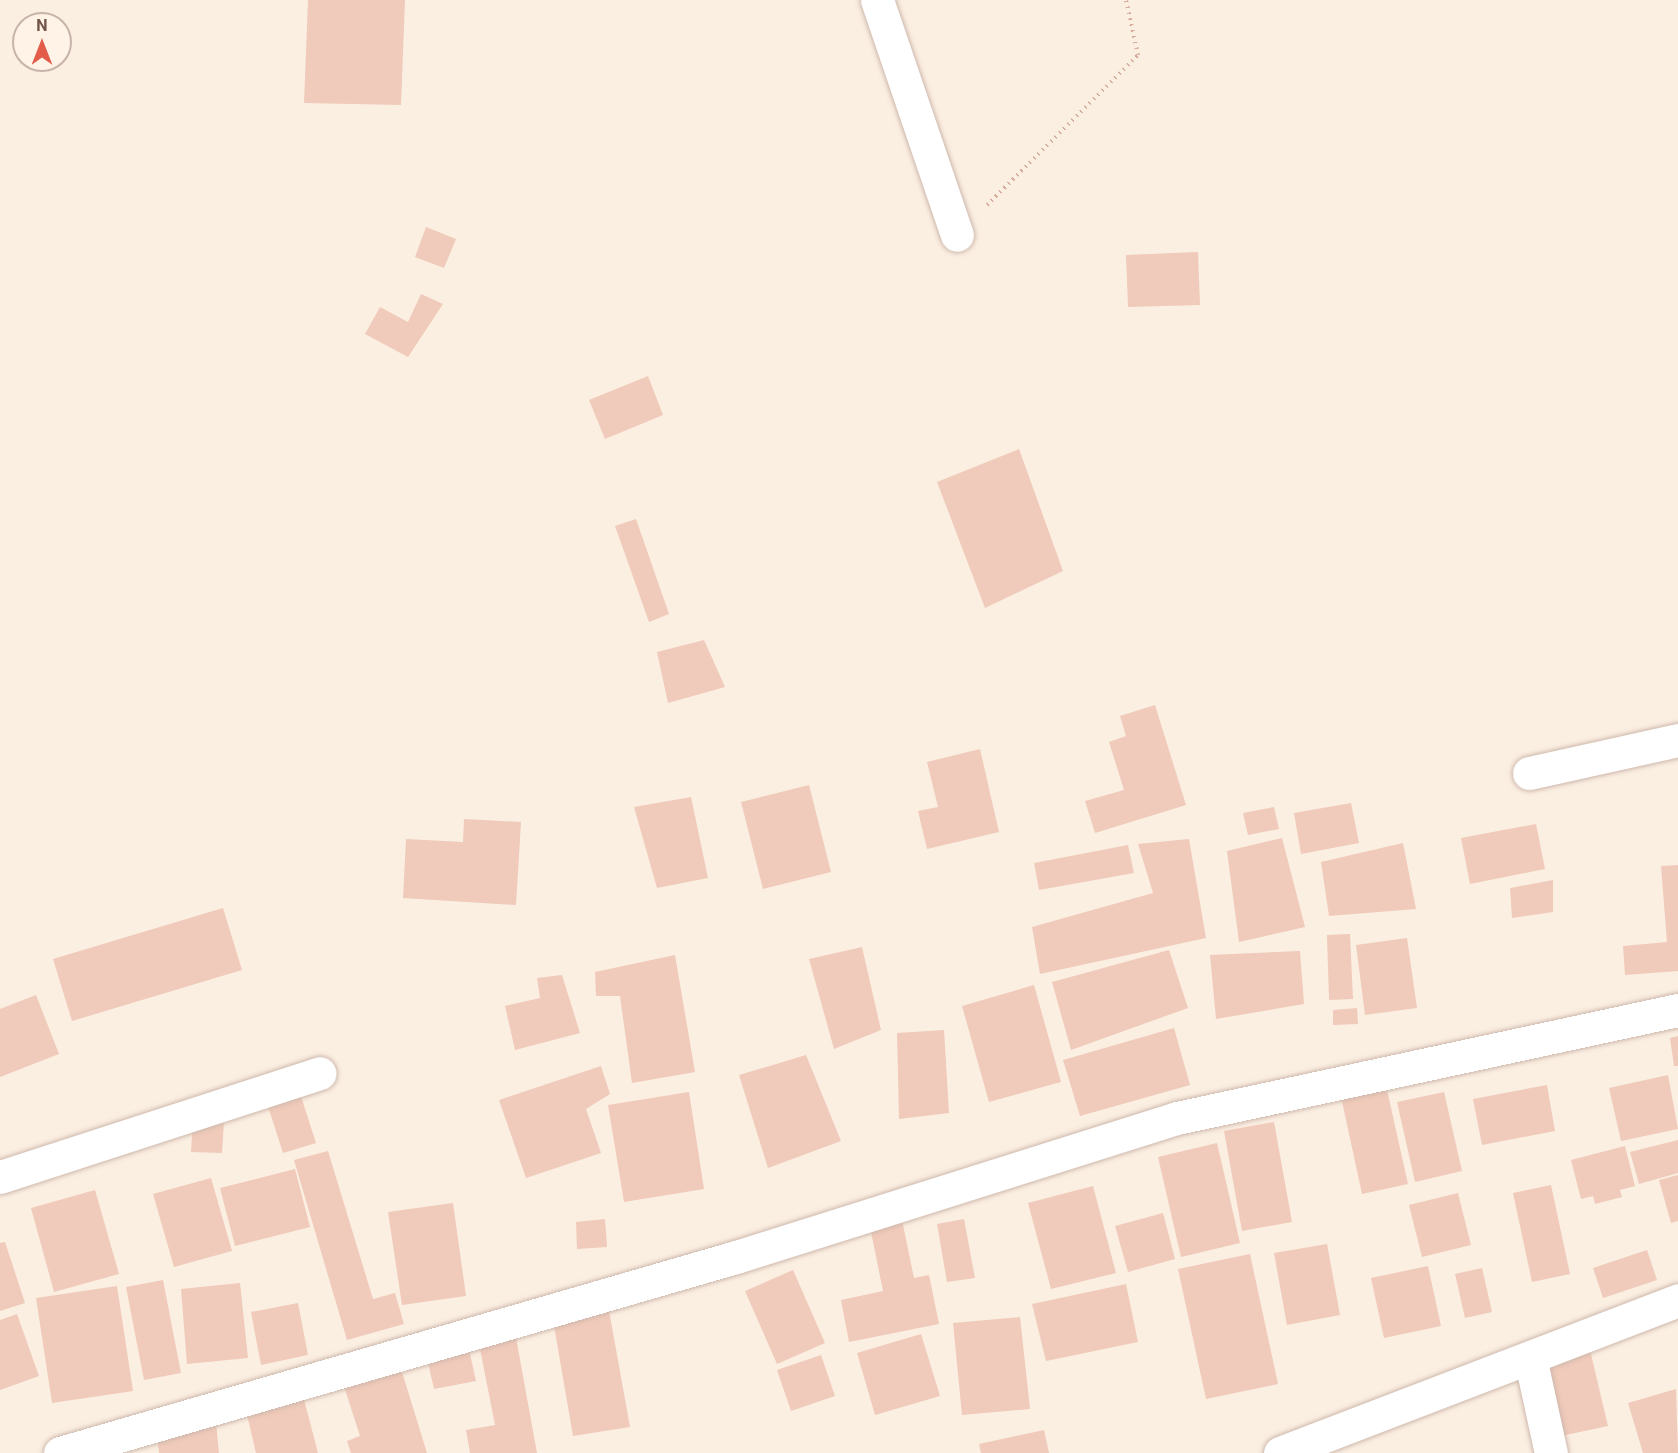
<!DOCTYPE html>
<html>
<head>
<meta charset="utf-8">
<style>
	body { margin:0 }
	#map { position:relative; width:1678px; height:1453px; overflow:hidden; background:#fbefe2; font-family:Roboto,sans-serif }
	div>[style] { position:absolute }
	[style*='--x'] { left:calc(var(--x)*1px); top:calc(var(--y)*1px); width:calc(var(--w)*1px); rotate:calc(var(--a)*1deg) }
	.building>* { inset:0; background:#f0caba }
	.path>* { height:4px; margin-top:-2px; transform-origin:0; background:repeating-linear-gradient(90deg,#d5ae9e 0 1.5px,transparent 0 6px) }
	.roads { filter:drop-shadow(0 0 2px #ceb8ac) drop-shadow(0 0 2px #ceb8ac) }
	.minor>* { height:33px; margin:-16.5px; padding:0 16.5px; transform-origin:16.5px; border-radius:16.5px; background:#fff }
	span { translate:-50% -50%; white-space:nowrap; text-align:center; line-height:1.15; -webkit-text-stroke:6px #fff3e8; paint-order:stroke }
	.north { position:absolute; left:12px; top:12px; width:60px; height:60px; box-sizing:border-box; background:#fff3e8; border:2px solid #c7b3a8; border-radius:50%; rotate:0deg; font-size:16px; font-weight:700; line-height:24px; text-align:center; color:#725449 }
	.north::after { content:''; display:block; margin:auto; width:21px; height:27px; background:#e35c49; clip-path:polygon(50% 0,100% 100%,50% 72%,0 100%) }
</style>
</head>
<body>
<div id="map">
	<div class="building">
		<i style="clip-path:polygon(308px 0,405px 0,401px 105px,304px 103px)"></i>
		<i style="clip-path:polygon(426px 227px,456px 239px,444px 268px,415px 257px)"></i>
		<i style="clip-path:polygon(1198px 252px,1200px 305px,1128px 307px,1126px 255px)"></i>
		<i style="clip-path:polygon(421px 294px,443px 304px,408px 357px,365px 334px,380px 307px,408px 322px)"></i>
		<i style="clip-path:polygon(648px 376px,663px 415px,605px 439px,589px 400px)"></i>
		<i style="clip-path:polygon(1019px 449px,1063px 571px,985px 608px,937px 482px)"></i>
		<i style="clip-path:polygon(636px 519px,669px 614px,649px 622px,615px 526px)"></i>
		<i style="clip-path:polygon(704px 640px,725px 687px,668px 703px,657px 652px)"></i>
		<i style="clip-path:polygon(1155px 705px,1186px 805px,1095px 833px,1085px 801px,1124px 790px,1109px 742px,1126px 736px,1120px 716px)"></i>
		<i style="clip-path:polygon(980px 749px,999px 832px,927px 849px,918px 811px,938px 807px,927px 762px)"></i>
		<i style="clip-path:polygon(809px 785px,831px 872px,763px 889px,741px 802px)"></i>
		<i style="clip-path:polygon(691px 797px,708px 878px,657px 888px,634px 807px)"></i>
		<i style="clip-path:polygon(1351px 803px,1359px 843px,1301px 854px,1294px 813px)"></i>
		<i style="clip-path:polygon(1274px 807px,1279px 829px,1248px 835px,1243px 813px)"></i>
		<i style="clip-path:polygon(464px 819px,521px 822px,516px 905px,403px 898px,406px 839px,463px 842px)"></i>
		<i style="clip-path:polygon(1536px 824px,1545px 869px,1470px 884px,1461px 838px)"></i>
		<i style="clip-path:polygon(1282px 838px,1305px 927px,1239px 942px,1227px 851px)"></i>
		<i style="clip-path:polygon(1189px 839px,1206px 938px,1040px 974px,1032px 927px,1153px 893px,1138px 844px)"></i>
		<i style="clip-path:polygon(1403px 843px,1416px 909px,1329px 916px,1321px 862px)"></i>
		<i style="clip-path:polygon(1128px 845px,1134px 873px,1039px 890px,1034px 863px)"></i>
		<i style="clip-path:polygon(1678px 865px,1678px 971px,1625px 975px,1623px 946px,1667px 942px,1661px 866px)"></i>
		<i style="clip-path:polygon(1553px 880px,1553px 912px,1512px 918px,1510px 888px)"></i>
		<i style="clip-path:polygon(223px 908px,242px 970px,72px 1021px,53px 959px)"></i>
		<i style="clip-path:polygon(1350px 934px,1353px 999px,1329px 1000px,1327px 935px)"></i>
		<i style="clip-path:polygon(1407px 938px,1417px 1008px,1365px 1015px,1356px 945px)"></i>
		<i style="clip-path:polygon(862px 947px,881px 1030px,834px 1049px,809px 959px)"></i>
		<i style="clip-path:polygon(1169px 950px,1188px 1008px,1071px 1050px,1052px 982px)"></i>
		<i style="clip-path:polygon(1300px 951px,1304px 1004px,1216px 1019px,1210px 955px)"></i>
		<i style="clip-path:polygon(675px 955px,695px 1072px,632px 1083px,620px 996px,596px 996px,595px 972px)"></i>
		<i style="clip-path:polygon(562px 975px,580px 1033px,515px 1050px,505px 1006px,540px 998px,537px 978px)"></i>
		<i style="clip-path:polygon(1034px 985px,1061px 1082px,989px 1102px,962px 1006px)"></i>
		<i style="clip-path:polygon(36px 995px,59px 1054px,0 1077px,0 1009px)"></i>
		<i style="clip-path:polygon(1357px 1008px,1358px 1024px,1333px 1025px,1333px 1010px)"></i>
		<i style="clip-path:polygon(1174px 1028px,1190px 1085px,1080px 1116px,1063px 1060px)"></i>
		<i style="clip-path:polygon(944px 1030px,949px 1113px,899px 1119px,897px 1033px)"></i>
		<i style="clip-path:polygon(1678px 1036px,1678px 1066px,1674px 1066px,1670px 1038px)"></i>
		<i style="clip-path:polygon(806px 1055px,841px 1141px,768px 1168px,739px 1075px)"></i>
		<i style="clip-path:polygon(601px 1066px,610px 1094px,586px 1109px,601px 1153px,526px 1178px,499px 1100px)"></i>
		<i style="clip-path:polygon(1668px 1075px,1678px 1129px,1621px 1141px,1609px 1088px)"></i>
		<i style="clip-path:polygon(1385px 1081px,1408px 1184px,1362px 1194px,1340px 1092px)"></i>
		<i style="clip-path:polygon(1547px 1085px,1555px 1131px,1482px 1145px,1473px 1099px)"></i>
		<i style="clip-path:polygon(298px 1087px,316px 1143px,283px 1153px,265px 1097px)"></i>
		<i style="clip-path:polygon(689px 1092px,704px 1189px,624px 1202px,608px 1105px)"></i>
		<i style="clip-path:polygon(1444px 1092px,1462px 1171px,1415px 1182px,1397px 1102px)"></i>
		<i style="clip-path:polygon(193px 1118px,224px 1120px,222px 1153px,191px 1152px)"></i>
		<i style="clip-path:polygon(1274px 1122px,1292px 1222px,1242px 1231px,1224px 1131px)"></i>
		<i style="clip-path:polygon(1678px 1140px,1678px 1173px,1639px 1184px,1630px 1152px)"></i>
		<i style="clip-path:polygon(1217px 1143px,1240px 1243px,1181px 1257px,1158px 1157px)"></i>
		<i style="clip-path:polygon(1625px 1146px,1635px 1186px,1620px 1190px,1622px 1197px,1595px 1204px,1593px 1196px,1581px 1199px,1571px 1160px)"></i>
		<i style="clip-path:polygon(328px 1151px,373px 1299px,395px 1293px,404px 1324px,347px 1340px,294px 1160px)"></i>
		<i style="clip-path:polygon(295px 1169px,310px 1227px,235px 1246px,220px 1188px)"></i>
		<i style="clip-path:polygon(1678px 1175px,1678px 1221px,1671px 1223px,1659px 1180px)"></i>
		<i style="clip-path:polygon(211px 1178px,232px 1251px,174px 1267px,153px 1194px)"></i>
		<i style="clip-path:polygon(1551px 1185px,1570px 1274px,1532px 1282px,1513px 1193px)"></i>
		<i style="clip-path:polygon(1093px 1186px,1116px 1273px,1051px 1289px,1028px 1203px)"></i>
		<i style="clip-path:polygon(95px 1190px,119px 1274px,54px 1292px,31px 1208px)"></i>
		<i style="clip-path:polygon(1458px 1193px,1471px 1245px,1422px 1257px,1409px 1205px)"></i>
		<i style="clip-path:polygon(453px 1203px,466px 1296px,402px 1305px,388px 1212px)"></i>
		<i style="clip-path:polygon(1163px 1213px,1175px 1259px,1128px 1272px,1115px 1226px)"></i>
		<i style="clip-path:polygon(605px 1219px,607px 1247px,577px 1249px,576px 1222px)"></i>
		<i style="clip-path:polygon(964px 1219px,975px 1278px,947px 1282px,937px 1224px)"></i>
		<i style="clip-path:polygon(902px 1220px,914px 1278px,929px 1275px,939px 1324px,849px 1342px,841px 1300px,883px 1291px,870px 1227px)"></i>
		<i style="clip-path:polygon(5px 1242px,25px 1303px,0 1311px,0 1243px)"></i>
		<i style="clip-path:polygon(1327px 1244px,1340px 1315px,1287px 1325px,1274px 1253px)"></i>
		<i style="clip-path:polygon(1647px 1250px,1657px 1280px,1603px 1298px,1593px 1268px)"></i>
		<i style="clip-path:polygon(1250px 1254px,1278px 1384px,1206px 1399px,1178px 1269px)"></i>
		<i style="clip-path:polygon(1428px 1266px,1441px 1326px,1384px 1338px,1371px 1278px)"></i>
		<i style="clip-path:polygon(1482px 1268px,1492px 1312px,1465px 1318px,1455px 1274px)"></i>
		<i style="clip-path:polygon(793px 1270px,825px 1343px,777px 1364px,745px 1291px)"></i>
		<i style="clip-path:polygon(163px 1280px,181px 1373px,144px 1380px,126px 1287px)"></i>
		<i style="clip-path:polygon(240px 1283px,248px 1358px,187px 1364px,181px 1289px)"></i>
		<i style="clip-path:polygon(1126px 1284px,1138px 1342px,1046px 1361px,1032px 1304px)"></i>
		<i style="clip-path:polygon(117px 1286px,133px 1391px,52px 1403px,36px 1298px)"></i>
		<i style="clip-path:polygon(298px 1303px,308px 1355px,261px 1365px,251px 1312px)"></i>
		<i style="clip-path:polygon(608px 1305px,630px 1427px,573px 1436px,552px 1314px)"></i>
		<i style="clip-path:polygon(17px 1314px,39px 1376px,0 1390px,0 1320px)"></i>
		<i style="clip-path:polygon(1020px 1317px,1030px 1409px,962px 1415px,953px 1323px)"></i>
		<i style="clip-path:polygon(515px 1332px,537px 1453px,470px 1453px,466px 1430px,495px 1425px,478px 1339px)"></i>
		<i style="clip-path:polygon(921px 1334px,940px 1396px,875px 1415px,857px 1353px)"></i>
		<i style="clip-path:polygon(468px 1345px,476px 1381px,434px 1389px,426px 1354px)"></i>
		<i style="clip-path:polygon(1590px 1350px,1608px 1426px,1561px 1436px,1543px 1361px)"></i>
		<i style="clip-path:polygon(821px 1355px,835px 1396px,791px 1411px,777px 1370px)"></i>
		<i style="clip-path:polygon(398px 1359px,427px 1453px,351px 1453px,347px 1441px,360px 1436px,341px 1377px)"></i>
		<i style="clip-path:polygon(300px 1384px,318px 1453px,256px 1453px,243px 1398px)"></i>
		<i style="clip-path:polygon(1676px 1389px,1678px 1453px,1643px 1453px,1628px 1403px)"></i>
		<i style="clip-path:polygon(215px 1413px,219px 1453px,159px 1453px,155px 1419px)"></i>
		<i style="clip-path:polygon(1044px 1430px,1049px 1453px,981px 1453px,979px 1444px)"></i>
	</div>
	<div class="path">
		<i style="--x:987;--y:205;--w:213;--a:-44.8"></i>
		<i style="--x:1138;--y:55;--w:56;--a:-102.3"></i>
	</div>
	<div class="roads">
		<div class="minor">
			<i style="--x:877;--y:0;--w:248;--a:71.2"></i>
			<i style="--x:1529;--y:773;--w:153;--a:-12.5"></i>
			<i style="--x:0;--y:1177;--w:336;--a:-18"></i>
			<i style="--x:1530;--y:1357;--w:98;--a:77.7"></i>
			<i style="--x:60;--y:1453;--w:704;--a:-16.17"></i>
			<i style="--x:736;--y:1257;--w:462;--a:-17.5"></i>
			<i style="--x:1177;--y:1118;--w:513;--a:-12.17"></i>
			<i style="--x:1280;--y:1453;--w:426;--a:-21"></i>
		</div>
	</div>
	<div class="north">N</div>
</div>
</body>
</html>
